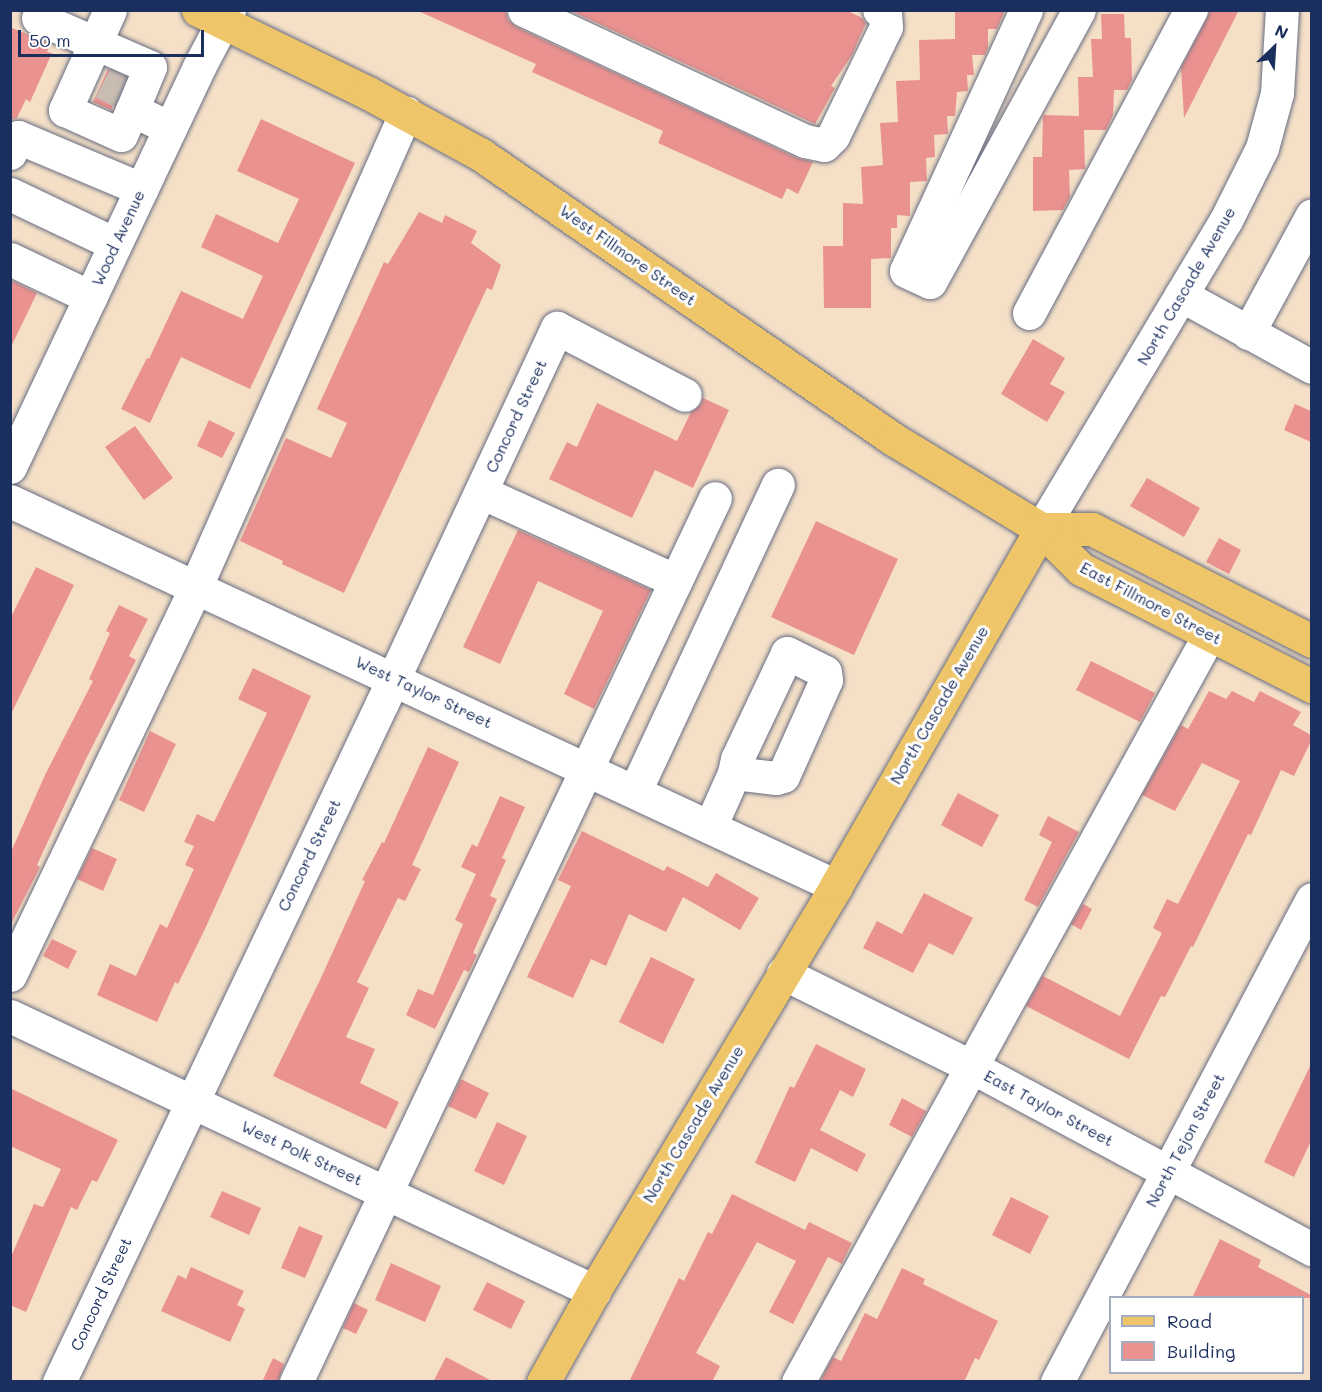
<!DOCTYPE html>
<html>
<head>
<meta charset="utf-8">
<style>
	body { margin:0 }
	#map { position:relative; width:1322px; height:1392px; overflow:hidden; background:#f5e0c7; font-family:Mali,sans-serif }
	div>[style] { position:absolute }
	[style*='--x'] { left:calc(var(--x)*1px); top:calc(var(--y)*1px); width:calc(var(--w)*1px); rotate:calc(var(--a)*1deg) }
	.building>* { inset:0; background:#ea9290 }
	.minor-tunnel>* { height:33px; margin-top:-16.5px; transform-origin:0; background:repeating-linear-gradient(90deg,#c9bdb2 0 33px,transparent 0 49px) }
	.roads { filter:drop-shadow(0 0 2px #676d83) drop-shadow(0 0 2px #676d83) }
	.minor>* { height:33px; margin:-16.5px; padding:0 16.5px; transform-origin:16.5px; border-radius:16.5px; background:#fff }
	.major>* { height:33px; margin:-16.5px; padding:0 16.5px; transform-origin:16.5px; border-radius:16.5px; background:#eec569 }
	span { translate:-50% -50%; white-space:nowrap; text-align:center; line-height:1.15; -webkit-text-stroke:6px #fff; paint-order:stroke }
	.street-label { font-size:16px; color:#1b2f5e }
	.frame { position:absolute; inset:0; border:12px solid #1b2f5e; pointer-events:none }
	.legend { position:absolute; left:1109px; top:1296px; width:195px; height:78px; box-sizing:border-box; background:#fff; border:2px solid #a4acbf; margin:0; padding:8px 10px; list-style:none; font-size:18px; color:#1b2f5e }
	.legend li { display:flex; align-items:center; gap:12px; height:30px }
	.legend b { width:30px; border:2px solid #a4acbf }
	.north { position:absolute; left:1244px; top:18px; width:60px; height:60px; -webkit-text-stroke:4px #fff; paint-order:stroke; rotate:25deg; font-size:16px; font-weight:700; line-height:24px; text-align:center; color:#1b2f5e }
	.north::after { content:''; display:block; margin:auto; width:21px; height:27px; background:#1b2f5e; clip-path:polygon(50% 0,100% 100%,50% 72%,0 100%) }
	.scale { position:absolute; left:18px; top:30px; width:186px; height:27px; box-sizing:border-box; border:3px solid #1b2f5e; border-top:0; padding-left:8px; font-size:18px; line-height:21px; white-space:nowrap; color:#1b2f5e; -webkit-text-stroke:4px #fff; paint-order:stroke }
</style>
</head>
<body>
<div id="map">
	<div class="building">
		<i style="clip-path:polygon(416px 10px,505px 10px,508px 20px,516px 27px,797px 158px,813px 162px,798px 194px,787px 188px,782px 199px,658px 143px,663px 131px,532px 72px,536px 64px)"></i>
		<i style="clip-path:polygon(569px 10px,846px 10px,862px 18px,866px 23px,852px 55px,831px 86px,835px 88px,815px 124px)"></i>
		<i style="clip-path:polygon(955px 10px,1005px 10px,997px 29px,988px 29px,988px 48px,985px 55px,972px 55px,974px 75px,967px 75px,968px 91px,957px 92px,955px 116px,947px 116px,948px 134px,934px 135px,935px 157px,926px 158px,927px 181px,910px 182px,910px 216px,897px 215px,897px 228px,891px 228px,891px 258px,871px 259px,871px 308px,824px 308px,823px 246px,843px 246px,843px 203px,863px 204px,861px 167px,883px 165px,880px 123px,898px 122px,896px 81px,920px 80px,919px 40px,955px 39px)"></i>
		<i style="clip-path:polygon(1211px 10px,1239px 10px,1184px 118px,1181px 68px)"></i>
		<i style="clip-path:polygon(1101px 14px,1124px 14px,1125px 38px,1131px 38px,1132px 80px,1127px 90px,1114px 90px,1113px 115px,1106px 130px,1084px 130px,1085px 169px,1069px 170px,1070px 197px,1063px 210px,1033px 211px,1033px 157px,1042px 157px,1043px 115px,1079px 116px,1078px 77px,1093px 77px,1091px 39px,1102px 39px)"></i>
		<i style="clip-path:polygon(10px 27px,50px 44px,47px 52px,52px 53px,30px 102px,26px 99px,17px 118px,10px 120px)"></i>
		<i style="clip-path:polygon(108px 69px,126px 77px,111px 110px,93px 102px)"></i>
		<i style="clip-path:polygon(261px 119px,355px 163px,250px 389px,181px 357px,150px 423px,121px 409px,147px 358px,149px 359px,181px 291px,243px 319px,263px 276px,201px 247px,216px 214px,278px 243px,299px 199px,237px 171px)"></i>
		<i style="clip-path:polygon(419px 212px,442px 223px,445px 215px,477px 231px,471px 243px,501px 265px,492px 290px,487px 288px,344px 593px,282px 564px,283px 561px,240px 541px,286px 438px,331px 458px,347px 423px,317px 409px,384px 262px,388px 264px)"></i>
		<i style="clip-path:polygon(10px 280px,37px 293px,10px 349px)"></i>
		<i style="clip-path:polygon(1033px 339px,1065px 358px,1050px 384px,1065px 392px,1047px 422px,1001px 394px)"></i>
		<i style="clip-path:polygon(703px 398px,729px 410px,693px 488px,655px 470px,632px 518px,549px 479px,567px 442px,577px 447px,597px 403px,677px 441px,691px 412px,701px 404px)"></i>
		<i style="clip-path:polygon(1295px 404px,1311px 411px,1311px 442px,1284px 430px)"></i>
		<i style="clip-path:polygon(209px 420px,235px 433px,222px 458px,197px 446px)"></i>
		<i style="clip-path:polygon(135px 426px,173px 478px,144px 500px,105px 447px)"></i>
		<i style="clip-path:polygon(1147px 478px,1200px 508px,1184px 537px,1130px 506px)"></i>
		<i style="clip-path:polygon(816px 521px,898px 559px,854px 655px,771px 617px)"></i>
		<i style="clip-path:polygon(518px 530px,651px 590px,594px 709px,564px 694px,603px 611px,538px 581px,500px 664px,463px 647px)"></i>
		<i style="clip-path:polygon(1219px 538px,1241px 550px,1229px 574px,1206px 562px)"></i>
		<i style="clip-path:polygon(36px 567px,74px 585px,10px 716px,10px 619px)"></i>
		<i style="clip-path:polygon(119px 605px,148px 619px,129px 656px,136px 660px,85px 761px,37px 865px,40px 867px,10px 926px,10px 854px,45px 775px,93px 681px,89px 679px,110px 633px,106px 631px)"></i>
		<i style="clip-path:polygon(1091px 661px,1155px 693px,1140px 722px,1076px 690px)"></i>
		<i style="clip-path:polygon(253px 668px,311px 696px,204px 931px,178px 984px,175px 982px,157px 1022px,97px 995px,110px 964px,136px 976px,160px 924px,167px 928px,194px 869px,185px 865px,194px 846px,184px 842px,197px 814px,214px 822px,267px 713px,238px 699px)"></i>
		<i style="clip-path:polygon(1209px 691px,1226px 699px,1232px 691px,1254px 702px,1260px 691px,1301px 712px,1293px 725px,1311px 735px,1311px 741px,1294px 776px,1281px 770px,1251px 835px,1248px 834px,1193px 947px,1191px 946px,1165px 997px,1161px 996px,1129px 1059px,1026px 1006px,1043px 976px,1120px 1016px,1162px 933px,1153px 928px,1167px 899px,1178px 904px,1240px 781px,1202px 763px,1175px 811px,1142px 795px,1181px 725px,1188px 729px)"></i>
		<i style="clip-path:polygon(150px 731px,176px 744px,144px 812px,119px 800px)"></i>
		<i style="clip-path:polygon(428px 747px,459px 762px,412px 865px,421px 869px,405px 901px,398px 898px,357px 982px,369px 988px,346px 1037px,375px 1049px,360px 1083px,399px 1102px,386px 1129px,273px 1076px,320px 980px,365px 881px,362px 880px,382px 842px,384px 843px)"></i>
		<i style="clip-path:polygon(958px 793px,999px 815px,982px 847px,941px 825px)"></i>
		<i style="clip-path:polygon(500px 796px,525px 807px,502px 858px,506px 860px,490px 896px,497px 899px,473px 953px,477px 955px,469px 972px,464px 970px,435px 1029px,406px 1015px,418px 989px,433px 995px,463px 924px,455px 920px,476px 874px,461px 867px,472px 844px,477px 847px)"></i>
		<i style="clip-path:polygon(1048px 816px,1079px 832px,1038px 907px,1024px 900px,1052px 842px,1039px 835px)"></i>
		<i style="clip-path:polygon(582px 831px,664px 871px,667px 866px,708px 887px,716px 873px,759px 898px,740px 930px,683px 897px,666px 932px,629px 914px,606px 966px,591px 959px,573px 998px,527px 977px,571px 886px,558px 880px)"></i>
		<i style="clip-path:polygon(92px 848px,117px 859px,103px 891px,77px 879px)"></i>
		<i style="clip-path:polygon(924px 893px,973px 918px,953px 955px,929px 943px,913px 973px,863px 948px,877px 921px,902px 934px)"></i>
		<i style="clip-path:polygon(1083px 904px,1092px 909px,1081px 930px,1071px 924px)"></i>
		<i style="clip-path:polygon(52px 939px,77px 951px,68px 969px,43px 956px)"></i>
		<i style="clip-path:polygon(651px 957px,695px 979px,663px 1044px,619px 1022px)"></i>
		<i style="clip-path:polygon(816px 1044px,866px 1069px,853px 1097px,840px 1090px,820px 1130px,866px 1154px,857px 1172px,811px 1148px,795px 1182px,755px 1163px,790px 1086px,794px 1088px)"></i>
		<i style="clip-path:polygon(1311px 1064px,1311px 1141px,1294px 1177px,1264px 1162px)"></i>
		<i style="clip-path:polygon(461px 1079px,489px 1093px,476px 1119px,448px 1106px)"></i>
		<i style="clip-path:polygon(10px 1088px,118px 1140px,97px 1182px,92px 1180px,77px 1210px,71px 1207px,26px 1312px,10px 1305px,10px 1259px,34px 1204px,43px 1207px,61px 1169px,10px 1146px)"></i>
		<i style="clip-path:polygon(902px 1098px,926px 1111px,912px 1137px,889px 1125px)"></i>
		<i style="clip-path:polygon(497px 1122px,527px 1136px,504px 1185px,474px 1171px)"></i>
		<i style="clip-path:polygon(222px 1191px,261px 1208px,249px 1235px,210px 1217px)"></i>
		<i style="clip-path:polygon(732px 1194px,805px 1230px,809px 1222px,852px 1243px,843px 1261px,842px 1264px,828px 1257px,793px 1324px,769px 1312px,796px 1261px,757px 1242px,696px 1353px,720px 1366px,712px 1382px,629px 1382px,679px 1278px,684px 1281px,708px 1232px,712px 1234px)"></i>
		<i style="clip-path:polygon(1011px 1197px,1049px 1216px,1030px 1254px,992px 1235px)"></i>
		<i style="clip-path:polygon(299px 1226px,323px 1236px,305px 1278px,281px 1268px)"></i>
		<i style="clip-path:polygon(1220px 1239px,1261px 1260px,1258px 1267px,1311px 1295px,1311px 1298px,1192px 1298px)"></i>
		<i style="clip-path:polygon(391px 1263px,441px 1286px,425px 1322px,375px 1300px)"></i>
		<i style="clip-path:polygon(191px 1267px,244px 1291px,237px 1305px,245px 1309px,230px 1342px,161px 1311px,178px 1275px,186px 1279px)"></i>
		<i style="clip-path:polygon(902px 1268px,925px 1279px,923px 1284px,998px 1321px,979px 1360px,975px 1358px,964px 1382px,820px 1382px,833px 1357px,841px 1361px,865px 1313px,877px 1319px)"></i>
		<i style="clip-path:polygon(487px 1282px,525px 1301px,511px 1329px,473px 1310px)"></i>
		<i style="clip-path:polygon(354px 1303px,368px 1310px,356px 1334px,343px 1328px)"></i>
		<i style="clip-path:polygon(446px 1357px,494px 1382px,433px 1382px)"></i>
		<i style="clip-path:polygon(273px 1358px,284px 1364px,278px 1382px,262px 1382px)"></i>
	</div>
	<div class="minor-tunnel">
		<i style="--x:103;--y:82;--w:28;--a:27"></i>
	</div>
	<div class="roads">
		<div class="minor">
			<i style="--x:110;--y:10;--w:110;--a:114.2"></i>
			<i style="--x:65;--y:110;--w:61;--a:24.1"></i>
			<i style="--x:121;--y:135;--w:27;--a:-66"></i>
			<i style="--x:132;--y:110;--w:42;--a:25.3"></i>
			<i style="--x:524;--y:10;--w:310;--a:25"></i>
			<i style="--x:805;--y:141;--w:19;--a:12"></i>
			<i style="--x:824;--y:145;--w:13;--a:-45"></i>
			<i style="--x:833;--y:136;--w:121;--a:-64.1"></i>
			<i style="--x:886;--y:27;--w:13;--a:-94"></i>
			<i style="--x:885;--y:14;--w:7;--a:-146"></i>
			<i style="--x:1026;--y:10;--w:287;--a:114.7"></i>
			<i style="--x:906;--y:271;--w:26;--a:25"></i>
			<i style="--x:930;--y:282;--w:310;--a:-61.3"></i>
			<i style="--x:38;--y:18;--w:122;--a:23.6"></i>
			<i style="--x:150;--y:67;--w:47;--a:112.7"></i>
			<i style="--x:10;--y:153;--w:18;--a:-63"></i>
			<i style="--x:18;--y:137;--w:134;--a:22.9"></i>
			<i style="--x:10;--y:194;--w:116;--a:25.5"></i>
			<i style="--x:10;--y:259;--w:89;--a:25.4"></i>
			<i style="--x:1181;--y:295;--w:149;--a:28.8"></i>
			<i style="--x:1029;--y:313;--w:344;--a:-61.9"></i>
			<i style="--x:1248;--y:333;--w:134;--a:-61.5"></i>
			<i style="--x:10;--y:467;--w:442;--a:-64.7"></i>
			<i style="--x:199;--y:67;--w:64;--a:-62.2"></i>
			<i style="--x:481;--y:492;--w:214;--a:24.5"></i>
			<i style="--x:10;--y:501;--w:911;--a:24.99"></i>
			<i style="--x:1041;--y:529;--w:360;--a:-59.1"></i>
			<i style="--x:1226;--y:220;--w:80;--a:-63.4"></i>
			<i style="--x:1262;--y:148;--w:57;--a:-74.7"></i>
			<i style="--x:1277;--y:93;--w:83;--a:-86.6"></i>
			<i style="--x:635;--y:791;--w:338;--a:-65"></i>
			<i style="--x:710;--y:827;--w:59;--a:-66"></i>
			<i style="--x:734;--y:773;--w:14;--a:-78"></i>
			<i style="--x:737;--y:759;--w:117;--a:-64.7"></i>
			<i style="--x:787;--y:653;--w:42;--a:26.6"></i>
			<i style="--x:825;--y:672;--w:8;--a:83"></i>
			<i style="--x:826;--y:680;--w:105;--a:114.1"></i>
			<i style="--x:783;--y:776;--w:7;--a:164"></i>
			<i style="--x:776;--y:778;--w:42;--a:-173.2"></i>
			<i style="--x:783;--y:973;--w:211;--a:26.4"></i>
			<i style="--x:972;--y:1067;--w:386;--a:28.2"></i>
			<i style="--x:10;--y:975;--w:431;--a:-64.4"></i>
			<i style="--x:196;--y:586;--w:518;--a:-66.1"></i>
			<i style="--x:10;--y:1016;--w:646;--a:25.22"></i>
			<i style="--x:59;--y:1382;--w:752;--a:-64.56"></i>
			<i style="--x:382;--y:703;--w:414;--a:-65"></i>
			<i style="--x:557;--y:328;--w:144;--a:27.6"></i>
			<i style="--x:296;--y:1382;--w:978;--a:-64.64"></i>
			<i style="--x:798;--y:1382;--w:853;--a:-61.18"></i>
			<i style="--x:1057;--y:1382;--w:546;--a:-62.17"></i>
		</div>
		<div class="major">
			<i style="--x:198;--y:10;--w:189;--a:26"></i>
			<i style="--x:368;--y:93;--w:128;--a:28.6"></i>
			<i style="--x:480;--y:154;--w:502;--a:34.61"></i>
			<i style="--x:893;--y:439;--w:173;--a:31.3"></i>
			<i style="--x:1041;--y:529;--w:57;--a:45"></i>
			<i style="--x:1081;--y:569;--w:259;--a:26.9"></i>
			<i style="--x:1041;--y:529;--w:51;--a:0"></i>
			<i style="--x:1092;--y:529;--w:247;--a:27"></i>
			<i style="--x:543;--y:1382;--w:104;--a:-60.7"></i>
			<i style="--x:594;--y:1291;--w:472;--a:-59.1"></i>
			<i style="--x:836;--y:886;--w:412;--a:-60.1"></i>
		</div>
	</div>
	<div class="street-label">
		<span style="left:118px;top:238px;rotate:-65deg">Wood Avenue</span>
		<span style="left:628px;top:255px;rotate:35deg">West Fillmore Street</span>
		<span style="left:1186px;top:286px;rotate:-60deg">North Cascade Avenue</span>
		<span style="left:516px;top:416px;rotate:-65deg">Concord Street</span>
		<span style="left:1151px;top:603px;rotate:28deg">East Fillmore Street</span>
		<span style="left:424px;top:692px;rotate:25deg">West Taylor Street</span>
		<span style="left:939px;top:705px;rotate:-60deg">North Cascade Avenue</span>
		<span style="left:309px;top:855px;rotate:-64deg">Concord Street</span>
		<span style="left:1049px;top:1108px;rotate:28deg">East Taylor Street</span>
		<span style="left:693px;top:1124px;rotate:-59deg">North Cascade Avenue</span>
		<span style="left:1185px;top:1140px;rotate:-62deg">North Tejon Street</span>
		<span style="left:302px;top:1153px;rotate:25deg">West Polk Street</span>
		<span style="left:101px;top:1294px;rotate:-65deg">Concord Street</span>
	</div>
	<div class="frame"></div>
	<ul class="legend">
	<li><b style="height:8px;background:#eec569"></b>Road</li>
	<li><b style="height:16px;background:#ea9290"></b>Building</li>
	</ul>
	<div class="north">N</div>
	<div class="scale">50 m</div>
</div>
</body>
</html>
